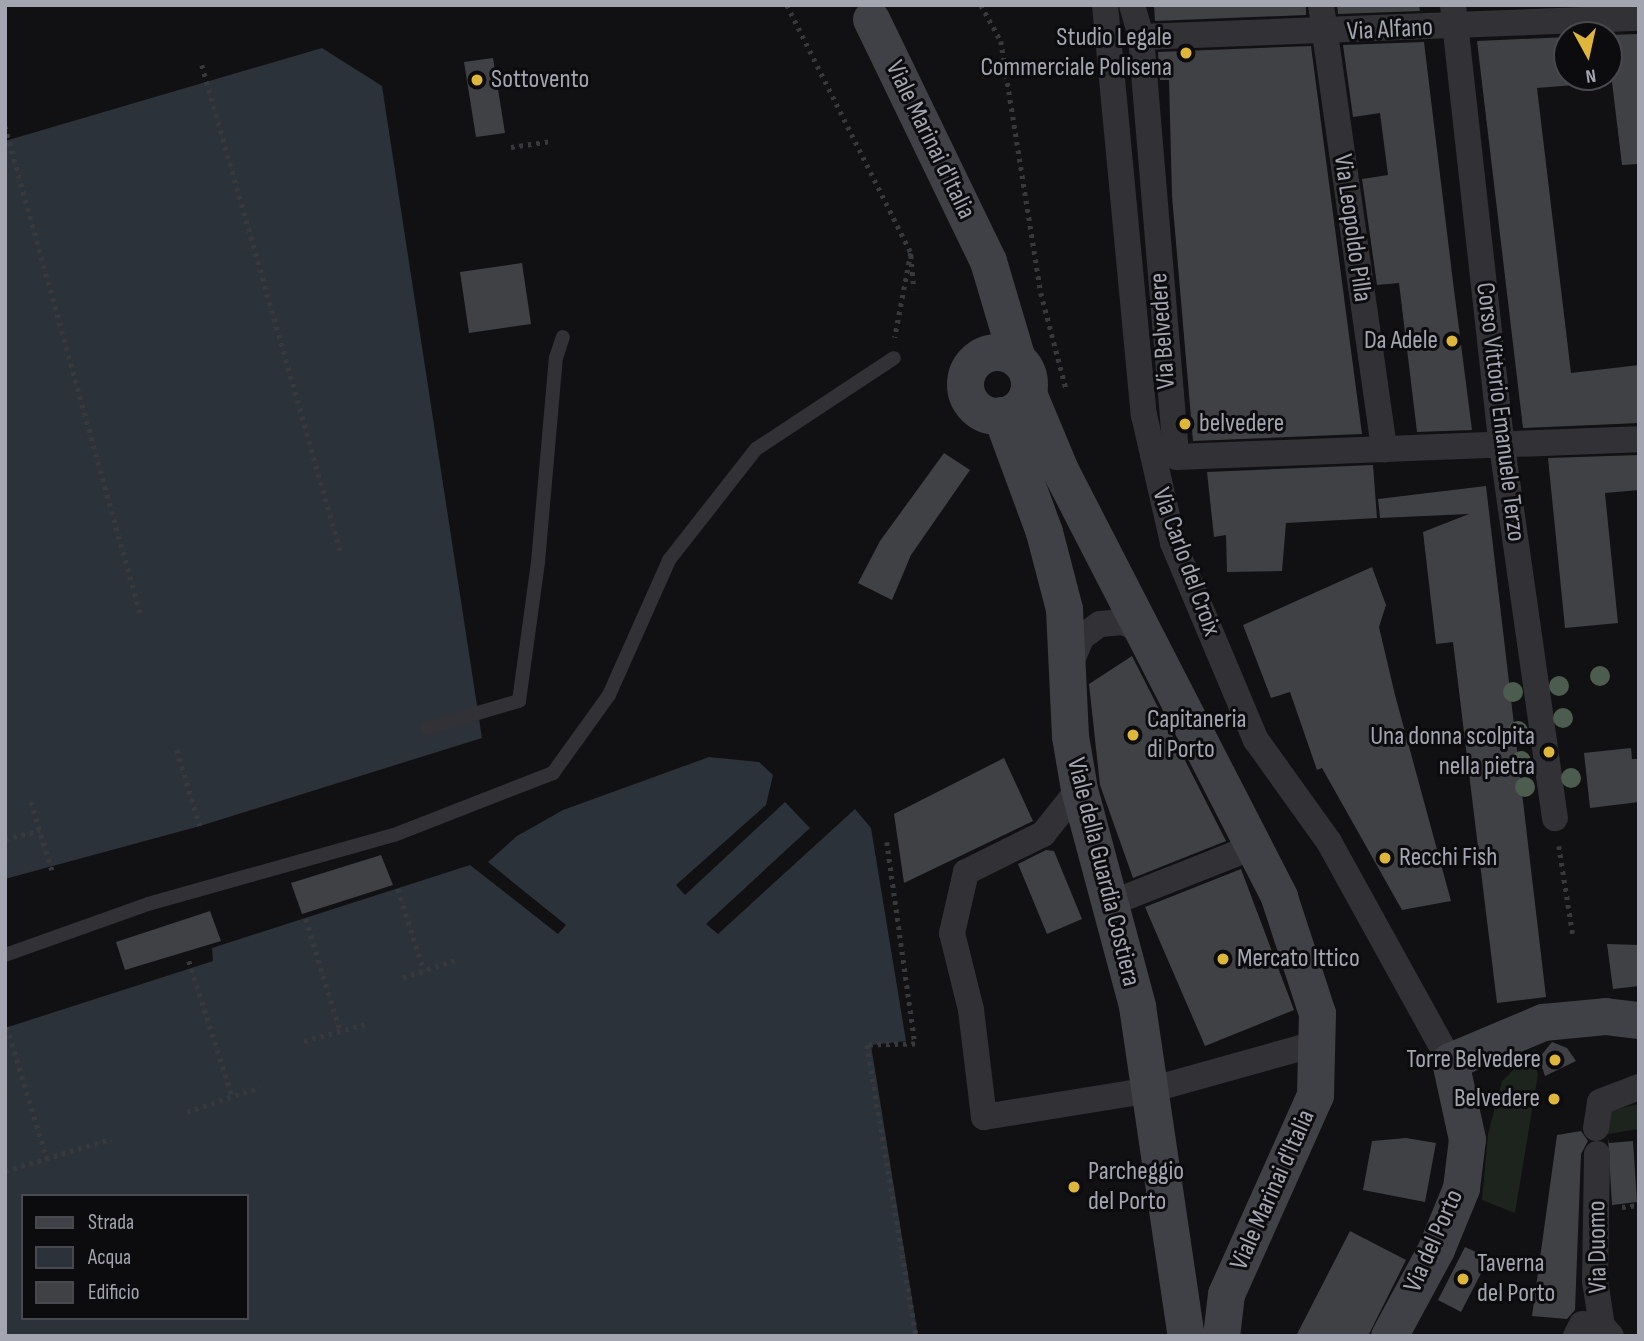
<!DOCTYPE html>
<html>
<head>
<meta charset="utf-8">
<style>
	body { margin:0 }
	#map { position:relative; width:1644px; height:1341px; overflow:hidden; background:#111012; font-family:"Sofia Sans Condensed",sans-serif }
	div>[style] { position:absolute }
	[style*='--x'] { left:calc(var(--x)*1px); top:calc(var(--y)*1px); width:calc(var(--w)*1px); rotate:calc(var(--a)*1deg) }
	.green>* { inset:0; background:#1d241e }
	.water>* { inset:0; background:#2b3239 }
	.building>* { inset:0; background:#404145 }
	.path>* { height:4.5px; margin-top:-2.25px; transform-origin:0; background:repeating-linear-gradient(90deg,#38393d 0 3.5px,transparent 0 8.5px) }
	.lane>* { height:14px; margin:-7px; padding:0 7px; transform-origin:7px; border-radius:7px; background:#323236 }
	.street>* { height:26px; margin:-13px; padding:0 13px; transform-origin:13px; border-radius:13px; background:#323236 }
	.secondary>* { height:37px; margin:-18.5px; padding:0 18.5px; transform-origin:18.5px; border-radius:18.5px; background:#404146 }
	.secondary>.ring { margin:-18.5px; padding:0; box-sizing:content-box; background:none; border:37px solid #404146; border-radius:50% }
	.trees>* { width:20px; height:20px; margin:-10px; border-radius:50%; background:#4c5c4e }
	.dots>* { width:19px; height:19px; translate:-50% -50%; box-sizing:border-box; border:4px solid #0c0b0d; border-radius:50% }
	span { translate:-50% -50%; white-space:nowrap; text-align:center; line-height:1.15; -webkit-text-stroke:6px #0c0b0d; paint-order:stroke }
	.street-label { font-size:26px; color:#a3a6b1 }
	.poi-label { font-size:26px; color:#a3a6b1 }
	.right { translate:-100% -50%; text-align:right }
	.left { translate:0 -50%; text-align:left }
	.frame { position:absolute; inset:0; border:7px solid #a3a6b1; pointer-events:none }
	.legend { position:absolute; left:21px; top:1194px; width:228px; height:126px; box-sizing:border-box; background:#0c0b0d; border:2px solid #48494f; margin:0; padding:9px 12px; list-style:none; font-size:21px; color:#a3a6b1 }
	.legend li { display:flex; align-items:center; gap:14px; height:35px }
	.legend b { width:35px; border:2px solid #48494f }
	.north { position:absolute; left:1553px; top:21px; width:70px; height:70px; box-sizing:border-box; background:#0c0b0d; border:2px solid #48494f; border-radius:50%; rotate:172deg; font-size:19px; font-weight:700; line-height:28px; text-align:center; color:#a3a6b1 }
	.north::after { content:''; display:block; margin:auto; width:24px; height:32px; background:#deb63c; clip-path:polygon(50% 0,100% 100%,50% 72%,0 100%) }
</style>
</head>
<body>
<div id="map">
	<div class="green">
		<i style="clip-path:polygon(1538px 1046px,1532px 1054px,1538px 1074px,1515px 1213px,1482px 1200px,1488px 1134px,1502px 1081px)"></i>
		<i style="clip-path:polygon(1639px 1104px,1639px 1129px,1608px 1134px,1606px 1118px,1613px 1110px)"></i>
	</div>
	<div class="water">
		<i style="clip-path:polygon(322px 48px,382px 86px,482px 738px,200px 826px,5px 879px,5px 141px)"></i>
		<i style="clip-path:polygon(evenodd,709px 757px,759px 762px,773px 775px,766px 805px,676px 885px,685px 895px,785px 802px,810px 828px,706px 924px,718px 934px,855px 809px,871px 828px,906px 1041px,871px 1045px,918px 1336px,5px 1336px,5px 1028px,213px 961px,212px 948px,470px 865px,558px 934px,566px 925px,488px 862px,517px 836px,563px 810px,709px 757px,23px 1196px,247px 1196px,247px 1318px,23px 1318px,23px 1196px)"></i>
	</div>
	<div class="building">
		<i style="clip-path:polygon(1154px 5px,1306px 5px,1306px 15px,1155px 21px)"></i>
		<i style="clip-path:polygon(1337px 5px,1419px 5px,1420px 11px,1338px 14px)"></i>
		<i style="clip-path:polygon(1639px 34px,1639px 164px,1622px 165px,1612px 82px,1537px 88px,1571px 373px,1639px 365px,1639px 423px,1523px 428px,1477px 41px,1567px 37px,1567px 77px,1609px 77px,1607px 35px)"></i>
		<i style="clip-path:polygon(1424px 42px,1453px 282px,1472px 430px,1417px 432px,1399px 283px,1377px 285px,1362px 179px,1388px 175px,1380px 113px,1353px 117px,1343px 45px)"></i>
		<i style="clip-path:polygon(1311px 46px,1362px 434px,1193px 441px,1172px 196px,1169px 80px,1160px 80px,1158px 52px)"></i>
		<i style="clip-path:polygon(493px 58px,505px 133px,476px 137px,464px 62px)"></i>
		<i style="clip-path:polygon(522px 263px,531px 324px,469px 333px,460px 272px)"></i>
		<i style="clip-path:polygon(944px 453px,970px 470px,911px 555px,892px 600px,858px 583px,880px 541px)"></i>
		<i style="clip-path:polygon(1639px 455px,1639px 490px,1605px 493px,1618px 623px,1565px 628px,1548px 458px)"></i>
		<i style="clip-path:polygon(1373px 465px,1377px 518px,1286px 523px,1282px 571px,1227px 572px,1226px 535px,1214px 537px,1207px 472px)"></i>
		<i style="clip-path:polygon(1486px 486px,1546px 997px,1497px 1003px,1453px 642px,1436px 644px,1423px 532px,1469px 514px,1380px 518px,1378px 499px)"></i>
		<i style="clip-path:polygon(1372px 567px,1386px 605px,1379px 627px,1395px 695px,1451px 901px,1402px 910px,1322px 768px,1317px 770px,1290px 692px,1271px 698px,1243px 625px)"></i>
		<i style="clip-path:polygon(1132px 656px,1226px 841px,1133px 878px,1100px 785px,1089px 684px)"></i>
		<i style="clip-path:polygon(1631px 748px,1632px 759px,1639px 759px,1639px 802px,1590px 808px,1584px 753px)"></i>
		<i style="clip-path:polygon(1004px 758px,1033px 821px,904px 883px,894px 814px)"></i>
		<i style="clip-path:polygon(1046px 850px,1054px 851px,1082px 919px,1047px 934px,1018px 864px)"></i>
		<i style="clip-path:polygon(381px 855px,393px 885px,302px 914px,291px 883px)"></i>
		<i style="clip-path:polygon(1241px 869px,1294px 1010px,1205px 1046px,1145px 907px)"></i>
		<i style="clip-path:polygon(210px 911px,221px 941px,125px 970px,116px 942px)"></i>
		<i style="clip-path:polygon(1607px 944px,1639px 945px,1639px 986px,1613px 989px)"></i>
		<i style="clip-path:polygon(1552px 1042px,1567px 1048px,1576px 1061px,1545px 1076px,1539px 1058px)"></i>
		<i style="clip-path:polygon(1581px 1131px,1588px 1141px,1581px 1154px,1575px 1310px,1567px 1319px,1532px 1316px,1557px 1135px)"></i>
		<i style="clip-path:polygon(1406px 1138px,1436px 1143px,1425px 1202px,1363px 1190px,1372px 1141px)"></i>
		<i style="clip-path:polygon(1608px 1138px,1609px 1143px,1633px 1141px,1637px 1202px,1612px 1205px)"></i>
		<i style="clip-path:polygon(1350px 1231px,1406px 1260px,1368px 1336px,1296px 1336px)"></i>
		<i style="clip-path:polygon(1465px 1247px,1489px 1258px,1461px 1312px,1438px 1300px)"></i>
	</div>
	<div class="path">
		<i style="--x:787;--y:5;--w:277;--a:63.4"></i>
		<i style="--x:911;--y:253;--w:86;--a:100.8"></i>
		<i style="--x:981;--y:5;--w:41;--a:60.9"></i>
		<i style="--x:1001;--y:41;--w:255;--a:81"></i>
		<i style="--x:1041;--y:293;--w:98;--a:75.3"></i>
		<i style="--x:202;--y:65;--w:507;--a:74.1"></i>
		<i style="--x:5;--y:126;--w:509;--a:74.49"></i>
		<i style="--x:511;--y:147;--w:41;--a:-8.3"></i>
		<i style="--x:911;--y:255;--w:34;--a:85"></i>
		<i style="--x:177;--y:750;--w:79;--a:73.2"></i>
		<i style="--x:31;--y:802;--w:71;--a:72.8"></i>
		<i style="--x:5;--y:839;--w:36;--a:-14"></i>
		<i style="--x:887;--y:842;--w:204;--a:82.1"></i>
		<i style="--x:915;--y:1044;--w:48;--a:178.8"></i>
		<i style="--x:867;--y:1045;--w:295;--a:80.4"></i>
		<i style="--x:1559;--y:846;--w:90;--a:81.1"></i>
		<i style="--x:398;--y:889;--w:86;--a:72.4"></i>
		<i style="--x:306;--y:919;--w:116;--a:73"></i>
		<i style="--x:189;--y:961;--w:142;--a:72.3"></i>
		<i style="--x:403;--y:978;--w:56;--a:-18.8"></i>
		<i style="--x:7;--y:1027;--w:138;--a:73.1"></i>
		<i style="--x:304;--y:1041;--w:64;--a:-15.3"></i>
		<i style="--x:187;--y:1112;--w:77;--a:-18.9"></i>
		<i style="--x:5;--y:1171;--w:111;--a:-16.8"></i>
		<i style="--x:1622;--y:1207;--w:17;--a:-7"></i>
	</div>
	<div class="lane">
		<i style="--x:427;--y:728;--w:96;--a:-16.4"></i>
		<i style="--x:519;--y:701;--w:140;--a:-82.2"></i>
		<i style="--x:538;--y:562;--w:205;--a:-85"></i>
		<i style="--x:556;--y:358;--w:22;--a:-72"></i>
		<i style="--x:5;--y:955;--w:152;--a:-19.6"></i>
		<i style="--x:148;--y:904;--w:255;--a:-15.7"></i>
		<i style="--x:394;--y:835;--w:171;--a:-21.3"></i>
		<i style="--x:553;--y:773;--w:96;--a:-54.3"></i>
		<i style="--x:609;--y:695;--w:148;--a:-66"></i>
		<i style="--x:669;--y:560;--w:141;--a:-51.9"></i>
		<i style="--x:756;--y:449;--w:165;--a:-33.4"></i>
	</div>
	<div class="street">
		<i style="--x:1105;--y:5;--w:412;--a:84.6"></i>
		<i style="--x:1144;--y:415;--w:131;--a:77.2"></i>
		<i style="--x:1173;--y:543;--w:214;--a:67.2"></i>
		<i style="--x:1256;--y:740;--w:125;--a:54.4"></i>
		<i style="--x:1329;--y:842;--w:250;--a:61.1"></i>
		<i style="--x:1132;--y:5;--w:33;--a:74"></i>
		<i style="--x:1141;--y:37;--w:421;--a:85.2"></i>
		<i style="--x:1176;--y:457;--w:463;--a:-2.2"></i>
		<i style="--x:1321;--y:5;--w:449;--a:81.9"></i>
		<i style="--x:1453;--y:5;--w:444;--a:83.7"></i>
		<i style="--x:1502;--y:446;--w:376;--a:81.9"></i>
		<i style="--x:1141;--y:37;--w:498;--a:-2.2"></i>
		<i style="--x:1069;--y:667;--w:33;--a:-67"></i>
		<i style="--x:1082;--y:637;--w:22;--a:-36"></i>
		<i style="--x:1100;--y:624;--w:23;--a:-5"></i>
		<i style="--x:1123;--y:622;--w:22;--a:24"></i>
		<i style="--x:1079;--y:789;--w:58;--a:128.7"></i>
		<i style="--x:1043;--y:834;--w:86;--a:153.7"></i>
		<i style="--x:966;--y:872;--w:63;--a:102.9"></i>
		<i style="--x:952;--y:933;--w:79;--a:76.1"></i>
		<i style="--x:971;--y:1010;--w:108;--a:83.1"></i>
		<i style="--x:984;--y:1117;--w:168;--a:-9.2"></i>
		<i style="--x:1150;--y:1090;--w:174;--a:-15.6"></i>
		<i style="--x:1109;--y:904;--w:155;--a:-21.6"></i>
		<i style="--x:1596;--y:1128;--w:26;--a:-81"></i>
		<i style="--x:1600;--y:1102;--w:42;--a:-21"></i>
		<i style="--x:1597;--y:1154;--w:127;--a:90.9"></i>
		<i style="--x:1595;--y:1281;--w:46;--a:81.2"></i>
		<i style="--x:1602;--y:1326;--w:13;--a:48"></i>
		<i style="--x:1576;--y:1336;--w:13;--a:-63"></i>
		<i style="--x:1582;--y:1324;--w:20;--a:6"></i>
	</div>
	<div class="secondary">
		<i style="--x:871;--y:19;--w:269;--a:64.2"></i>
		<i style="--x:988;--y:261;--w:102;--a:73.5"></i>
		<i class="ring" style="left:965px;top:352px;width:27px;height:27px"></i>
		<i style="--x:1028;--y:393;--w:83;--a:67.4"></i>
		<i style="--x:1060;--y:470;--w:480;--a:62.8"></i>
		<i style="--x:1279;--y:897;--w:122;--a:71.9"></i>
		<i style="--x:1317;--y:1013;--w:82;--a:91.4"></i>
		<i style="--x:1315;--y:1095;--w:218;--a:114.1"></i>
		<i style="--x:1226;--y:1294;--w:42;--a:96.8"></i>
		<i style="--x:1001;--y:415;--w:125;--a:69.8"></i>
		<i style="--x:1044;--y:532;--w:80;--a:75.4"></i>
		<i style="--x:1064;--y:609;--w:127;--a:87.3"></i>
		<i style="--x:1070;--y:736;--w:54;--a:80.4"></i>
		<i style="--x:1079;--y:789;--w:225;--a:75"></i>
		<i style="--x:1137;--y:1006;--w:334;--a:81.6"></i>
		<i style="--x:1389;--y:1336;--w:99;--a:-61.6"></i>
		<i style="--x:1436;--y:1249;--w:66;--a:-67.7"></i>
		<i style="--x:1461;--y:1188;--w:49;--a:-83"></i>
		<i style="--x:1467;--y:1139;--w:80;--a:-102.3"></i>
		<i style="--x:1450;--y:1061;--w:101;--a:-22.8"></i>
		<i style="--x:1543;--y:1022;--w:62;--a:-5.5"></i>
		<i style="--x:1605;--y:1016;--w:34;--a:7"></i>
	</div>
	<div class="trees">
		<i style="left:1600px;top:676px"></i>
		<i style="left:1559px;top:686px"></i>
		<i style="left:1513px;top:692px"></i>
		<i style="left:1563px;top:718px"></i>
		<i style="left:1518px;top:731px"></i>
		<i style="left:1521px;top:761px"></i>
		<i style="left:1571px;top:778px"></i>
		<i style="left:1525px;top:787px"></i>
	</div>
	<div class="dots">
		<i style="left:1186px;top:53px;background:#deb63c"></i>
		<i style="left:477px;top:80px;background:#deb63c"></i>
		<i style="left:1452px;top:341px;background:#deb63c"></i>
		<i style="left:1185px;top:424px;background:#deb63c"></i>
		<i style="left:1133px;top:735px;background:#deb63c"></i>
		<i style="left:1549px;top:752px;background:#deb63c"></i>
		<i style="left:1385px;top:858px;background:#deb63c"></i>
		<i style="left:1223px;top:959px;background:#deb63c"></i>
		<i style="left:1555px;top:1060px;background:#deb63c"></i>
		<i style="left:1554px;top:1099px;background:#deb63c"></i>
		<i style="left:1074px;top:1187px;background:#deb63c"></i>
		<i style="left:1463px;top:1279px;background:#deb63c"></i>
	</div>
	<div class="street-label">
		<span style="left:1390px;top:30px;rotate:-3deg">Via Alfano</span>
		<span style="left:930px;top:140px;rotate:64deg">Viale Marinai d'Italia</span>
		<span style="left:1352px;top:228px;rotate:82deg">Via Leopoldo Pilla</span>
		<span style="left:1163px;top:331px;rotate:-94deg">Via Belvedere</span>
		<span style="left:1500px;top:412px;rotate:83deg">Corso Vittorio Emanuele Terzo</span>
		<span style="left:1186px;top:562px;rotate:70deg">Via Carlo del Croix</span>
		<span style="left:1103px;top:872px;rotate:76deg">Viale della Guardia Costiera</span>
		<span style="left:1273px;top:1190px;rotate:-66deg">Viale Marinai d'Italia</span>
		<span style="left:1434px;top:1241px;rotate:-66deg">Via del Porto</span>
		<span style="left:1598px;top:1247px;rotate:-91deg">Via Duomo</span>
	</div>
	<div class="poi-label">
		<span class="right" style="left:1172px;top:53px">Studio Legale<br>Commerciale Polisena</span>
		<span class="left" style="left:491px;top:80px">Sottovento</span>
		<span class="right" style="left:1438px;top:341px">Da Adele</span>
		<span class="left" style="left:1199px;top:424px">belvedere</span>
		<span class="left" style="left:1147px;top:735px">Capitaneria<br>di Porto</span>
		<span class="right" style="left:1535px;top:752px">Una donna scolpita<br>nella pietra</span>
		<span class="left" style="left:1399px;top:858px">Recchi Fish</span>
		<span class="left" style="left:1237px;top:959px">Mercato Ittico</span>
		<span class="right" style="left:1541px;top:1060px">Torre Belvedere</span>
		<span class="right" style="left:1540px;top:1099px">Belvedere</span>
		<span class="left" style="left:1088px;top:1187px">Parcheggio<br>del Porto</span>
		<span class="left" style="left:1477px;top:1279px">Taverna<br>del Porto</span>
	</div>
	<div class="frame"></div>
	<ul class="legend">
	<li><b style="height:9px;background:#404146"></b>Strada</li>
	<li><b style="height:19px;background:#2b3239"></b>Acqua</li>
	<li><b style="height:19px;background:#404145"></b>Edificio</li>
	</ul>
	<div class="north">N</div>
</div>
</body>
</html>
